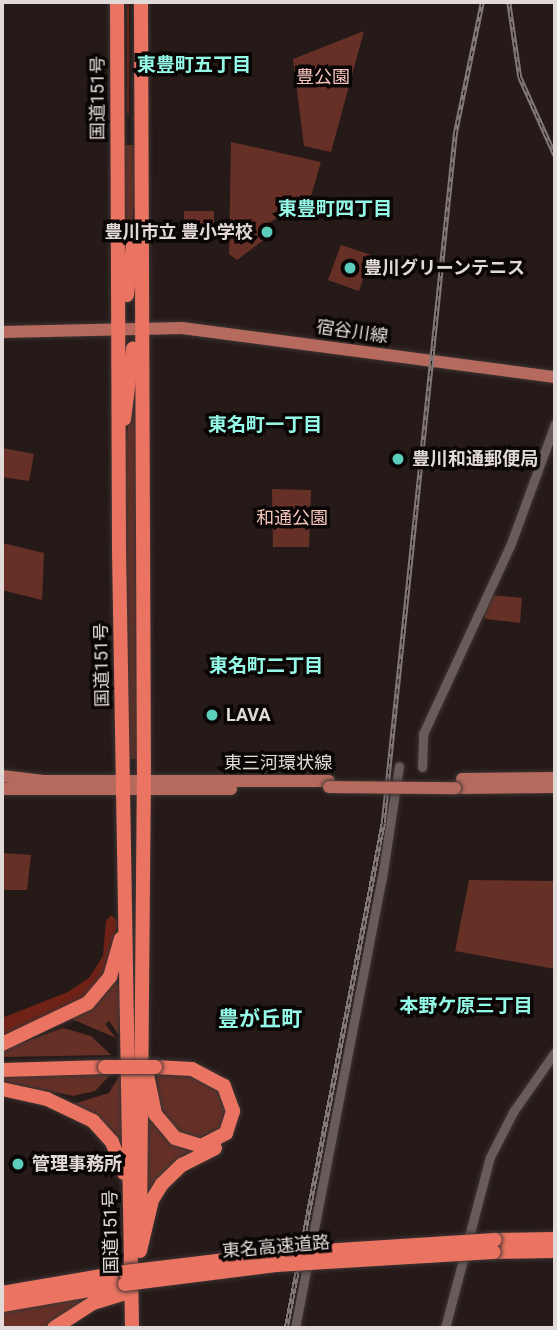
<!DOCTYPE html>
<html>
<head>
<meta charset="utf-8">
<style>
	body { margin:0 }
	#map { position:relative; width:557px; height:1330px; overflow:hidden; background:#251a18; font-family:Roboto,"Noto Sans JP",sans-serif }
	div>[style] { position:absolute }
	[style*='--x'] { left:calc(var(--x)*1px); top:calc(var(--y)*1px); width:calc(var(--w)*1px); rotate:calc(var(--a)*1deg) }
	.green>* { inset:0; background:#663027 }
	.forest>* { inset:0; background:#712217 }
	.stream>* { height:2px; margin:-1px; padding:0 1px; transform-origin:1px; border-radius:1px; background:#6e1f15 }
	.roads { filter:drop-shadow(0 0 2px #3d3433) drop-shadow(0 0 2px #3d3433) }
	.minor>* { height:9px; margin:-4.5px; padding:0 4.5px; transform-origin:4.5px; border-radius:4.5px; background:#695b59 }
	.major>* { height:12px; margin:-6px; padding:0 6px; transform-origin:6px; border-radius:6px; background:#b66a5e }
	.highway>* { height:14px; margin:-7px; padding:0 7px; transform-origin:7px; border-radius:7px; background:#ea7461 }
	.rail>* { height:4.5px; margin-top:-2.25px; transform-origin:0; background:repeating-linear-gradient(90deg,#0b0606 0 5px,#817776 0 10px); box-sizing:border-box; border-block:2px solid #817776 }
	.bridges { filter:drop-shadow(0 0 2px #3d3433) drop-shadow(0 0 2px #3d3433) }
	.major-bridge>* { height:12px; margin:-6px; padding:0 6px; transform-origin:6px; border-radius:6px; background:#b66a5e }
	.highway-bridge>* { height:14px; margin:-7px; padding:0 7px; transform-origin:7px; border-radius:7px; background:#ea7461 }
	.dots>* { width:19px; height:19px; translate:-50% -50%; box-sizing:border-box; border:4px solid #0b0606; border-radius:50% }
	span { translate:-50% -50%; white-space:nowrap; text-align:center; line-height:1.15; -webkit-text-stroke:7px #0b0606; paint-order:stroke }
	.park-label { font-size:18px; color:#f6c5bc }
	.street-label { font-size:18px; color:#e2dad9 }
	.poi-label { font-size:18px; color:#e2dad9; font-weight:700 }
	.right { translate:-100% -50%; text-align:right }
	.left { translate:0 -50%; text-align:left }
	.neighbourhood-label { font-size:19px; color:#94fae7; font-weight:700 }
	.quarter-label { font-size:21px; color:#94fae7; font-weight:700 }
	.frame { position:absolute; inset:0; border:4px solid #e2dad9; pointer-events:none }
</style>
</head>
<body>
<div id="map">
	<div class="green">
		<i style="clip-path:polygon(364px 31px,331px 152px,304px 146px,293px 59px)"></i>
		<i style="clip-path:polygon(231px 142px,321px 162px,311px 196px,269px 223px,273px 233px,237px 260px,229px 254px)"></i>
		<i style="clip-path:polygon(125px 145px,137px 145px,137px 187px,124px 278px)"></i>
		<i style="clip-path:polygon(184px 211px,214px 211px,214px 234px,184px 229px)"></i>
		<i style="clip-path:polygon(341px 245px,371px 255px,359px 291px,328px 280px)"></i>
		<i style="clip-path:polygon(136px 373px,138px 759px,127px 759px,125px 447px)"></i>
		<i style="clip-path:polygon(2px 448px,34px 454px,29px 481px,2px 477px)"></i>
		<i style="clip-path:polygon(272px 489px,311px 490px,309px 547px,273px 547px)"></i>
		<i style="clip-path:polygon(2px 543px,44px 553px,42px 600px,2px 590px)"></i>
		<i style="clip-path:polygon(492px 595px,522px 598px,520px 623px,486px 619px,483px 614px)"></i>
		<i style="clip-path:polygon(2px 853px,31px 855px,27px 890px,2px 890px)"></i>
		<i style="clip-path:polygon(469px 880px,555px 881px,555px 969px,455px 951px)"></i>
		<i style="clip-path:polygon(115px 982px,120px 985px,119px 1035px,109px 1021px,105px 1024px,116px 1038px,72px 1019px,96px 1005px)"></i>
		<i style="clip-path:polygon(63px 1028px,91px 1036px,111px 1055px,2px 1057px,2px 1050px)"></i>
		<i style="clip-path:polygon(2px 1073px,111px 1074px,95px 1091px,73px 1096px,2px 1081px)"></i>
		<i style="clip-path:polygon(121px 1073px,122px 1150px,73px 1104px,109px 1093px)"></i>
		<i style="clip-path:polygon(156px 1073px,193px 1077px,214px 1087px,225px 1103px,226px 1115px,220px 1128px,196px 1139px,176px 1130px,160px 1107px)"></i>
		<i style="clip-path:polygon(148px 1115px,175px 1145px,194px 1152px,147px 1197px)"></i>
		<i style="clip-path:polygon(109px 1291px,48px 1328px,2px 1328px,2px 1312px)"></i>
	</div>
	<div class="forest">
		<i style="clip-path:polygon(111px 915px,117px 920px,115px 959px,91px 995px,2px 1037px,2px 1018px,68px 992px,89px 978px,103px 956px,106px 921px)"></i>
	</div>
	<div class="stream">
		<i style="--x:128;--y:2;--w:111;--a:90"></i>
	</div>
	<div class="roads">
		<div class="minor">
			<i style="--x:422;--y:767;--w:33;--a:-88"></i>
			<i style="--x:423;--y:734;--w:207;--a:-65.2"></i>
			<i style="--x:510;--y:546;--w:130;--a:-69.8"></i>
			<i style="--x:295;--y:1328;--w:458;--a:-79.1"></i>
			<i style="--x:382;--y:878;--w:113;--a:-81.4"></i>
			<i style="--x:445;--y:1328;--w:177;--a:-75.3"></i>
			<i style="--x:490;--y:1157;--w:51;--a:-62.9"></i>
			<i style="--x:513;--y:1112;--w:73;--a:-55"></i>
		</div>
		<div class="major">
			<i style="--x:2;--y:332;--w:180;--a:-1.3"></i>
			<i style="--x:182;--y:328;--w:376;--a:7.5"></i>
			<i style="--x:2;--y:776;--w:42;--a:6.8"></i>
			<i style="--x:44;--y:781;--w:285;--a:0"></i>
			<i style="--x:462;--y:779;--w:93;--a:-0.6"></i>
			<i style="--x:455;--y:788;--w:100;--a:-0.6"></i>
			<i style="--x:2;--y:789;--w:229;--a:0"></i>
		</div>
		<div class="highway">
			<i style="--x:117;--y:2;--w:548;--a:89.79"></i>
			<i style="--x:119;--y:550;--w:778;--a:89.04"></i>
			<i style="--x:127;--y:295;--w:67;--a:-83.2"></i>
			<i style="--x:124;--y:419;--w:71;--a:-82.7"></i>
			<i style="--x:2;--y:1044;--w:95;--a:-25.5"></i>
			<i style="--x:88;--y:1003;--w:34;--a:-50"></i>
			<i style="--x:110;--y:977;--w:40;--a:-74"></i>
			<i style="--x:2;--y:1070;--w:103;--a:-1.7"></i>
			<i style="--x:147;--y:1074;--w:41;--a:78.7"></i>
			<i style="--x:155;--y:1114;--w:31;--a:50"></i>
			<i style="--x:175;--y:1138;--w:27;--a:17"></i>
			<i style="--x:201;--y:1146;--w:28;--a:-27"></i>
			<i style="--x:226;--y:1133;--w:23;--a:-72"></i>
			<i style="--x:233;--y:1111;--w:27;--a:-110"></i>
			<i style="--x:224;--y:1086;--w:36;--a:-152"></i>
			<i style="--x:192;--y:1069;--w:37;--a:-177"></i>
			<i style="--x:2;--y:1089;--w:46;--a:12.5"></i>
			<i style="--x:47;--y:1099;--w:51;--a:25.6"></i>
			<i style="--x:93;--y:1121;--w:28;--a:48"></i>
			<i style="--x:112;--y:1142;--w:33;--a:69"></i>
			<i style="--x:140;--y:1225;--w:435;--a:-89.5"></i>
			<i style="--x:144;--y:790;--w:788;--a:-90.22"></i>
			<i style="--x:495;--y:1240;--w:60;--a:-1"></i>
			<i style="--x:140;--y:1251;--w:52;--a:-76.8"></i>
			<i style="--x:152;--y:1200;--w:19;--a:-58"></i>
			<i style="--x:162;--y:1184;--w:28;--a:-44"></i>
			<i style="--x:182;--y:1165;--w:37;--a:-27"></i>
			<i style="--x:494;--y:1252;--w:61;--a:-0.9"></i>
			<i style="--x:2;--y:1293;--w:125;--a:-9.7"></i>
			<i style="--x:2;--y:1305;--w:125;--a:-9.7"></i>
			<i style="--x:54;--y:1328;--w:46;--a:-32.7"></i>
			<i style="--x:93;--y:1303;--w:34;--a:-17"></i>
		</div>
	</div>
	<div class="rail">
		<i style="--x:509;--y:2;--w:76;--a:81.7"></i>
		<i style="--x:520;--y:77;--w:85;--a:65.8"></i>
		<i style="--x:286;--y:1328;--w:514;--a:-79.13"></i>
		<i style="--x:383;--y:823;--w:693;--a:-84.03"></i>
		<i style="--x:455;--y:134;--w:135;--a:-78.4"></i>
	</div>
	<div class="bridges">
		<div class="major-bridge">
			<i style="--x:329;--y:787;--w:126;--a:0.5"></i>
		</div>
		<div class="highway-bridge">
			<i style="--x:105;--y:1067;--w:50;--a:0"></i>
			<i style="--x:125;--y:1272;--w:152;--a:-6.8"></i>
			<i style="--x:276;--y:1254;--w:219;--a:-3.7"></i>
			<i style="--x:125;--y:1284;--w:152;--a:-7.2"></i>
			<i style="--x:276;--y:1265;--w:218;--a:-3.4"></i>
		</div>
	</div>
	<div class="dots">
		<i style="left:267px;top:232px;background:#5ccebb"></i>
		<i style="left:350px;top:268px;background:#5ccebb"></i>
		<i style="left:398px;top:459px;background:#5ccebb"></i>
		<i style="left:212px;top:715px;background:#5ccebb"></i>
		<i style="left:18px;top:1164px;background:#5ccebb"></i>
	</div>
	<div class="park-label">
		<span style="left:323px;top:77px">豊公園</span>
		<span style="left:292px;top:518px">和通公園</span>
	</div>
	<div class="street-label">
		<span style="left:98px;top:98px;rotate:-90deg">国道151号</span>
		<span style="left:352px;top:332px;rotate:8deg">宿谷川線</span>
		<span style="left:102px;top:665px;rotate:-91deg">国道151号</span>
		<span style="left:278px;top:763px">東三河環状線</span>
		<span style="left:111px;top:1232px;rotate:-91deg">国道151号</span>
		<span style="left:276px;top:1247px;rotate:-5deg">東名高速道路</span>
	</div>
	<div class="poi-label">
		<span class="right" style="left:253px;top:232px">豊川市立 豊小学校</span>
		<span class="left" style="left:364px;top:268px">豊川グリーンテニス</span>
		<span class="left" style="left:412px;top:459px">豊川和通郵便局</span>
		<span class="left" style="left:226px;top:715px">LAVA</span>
		<span class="left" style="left:32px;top:1164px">管理事務所</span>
	</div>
	<div class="neighbourhood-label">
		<span style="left:194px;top:65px">東豊町五丁目</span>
		<span style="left:335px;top:209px">東豊町四丁目</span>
		<span style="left:265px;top:425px">東名町一丁目</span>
		<span style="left:266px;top:666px">東名町二丁目</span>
		<span style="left:466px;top:1006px">本野ケ原三丁目</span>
	</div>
	<div class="quarter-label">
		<span style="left:260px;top:1019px">豊が丘町</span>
	</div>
	<div class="frame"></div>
</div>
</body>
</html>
